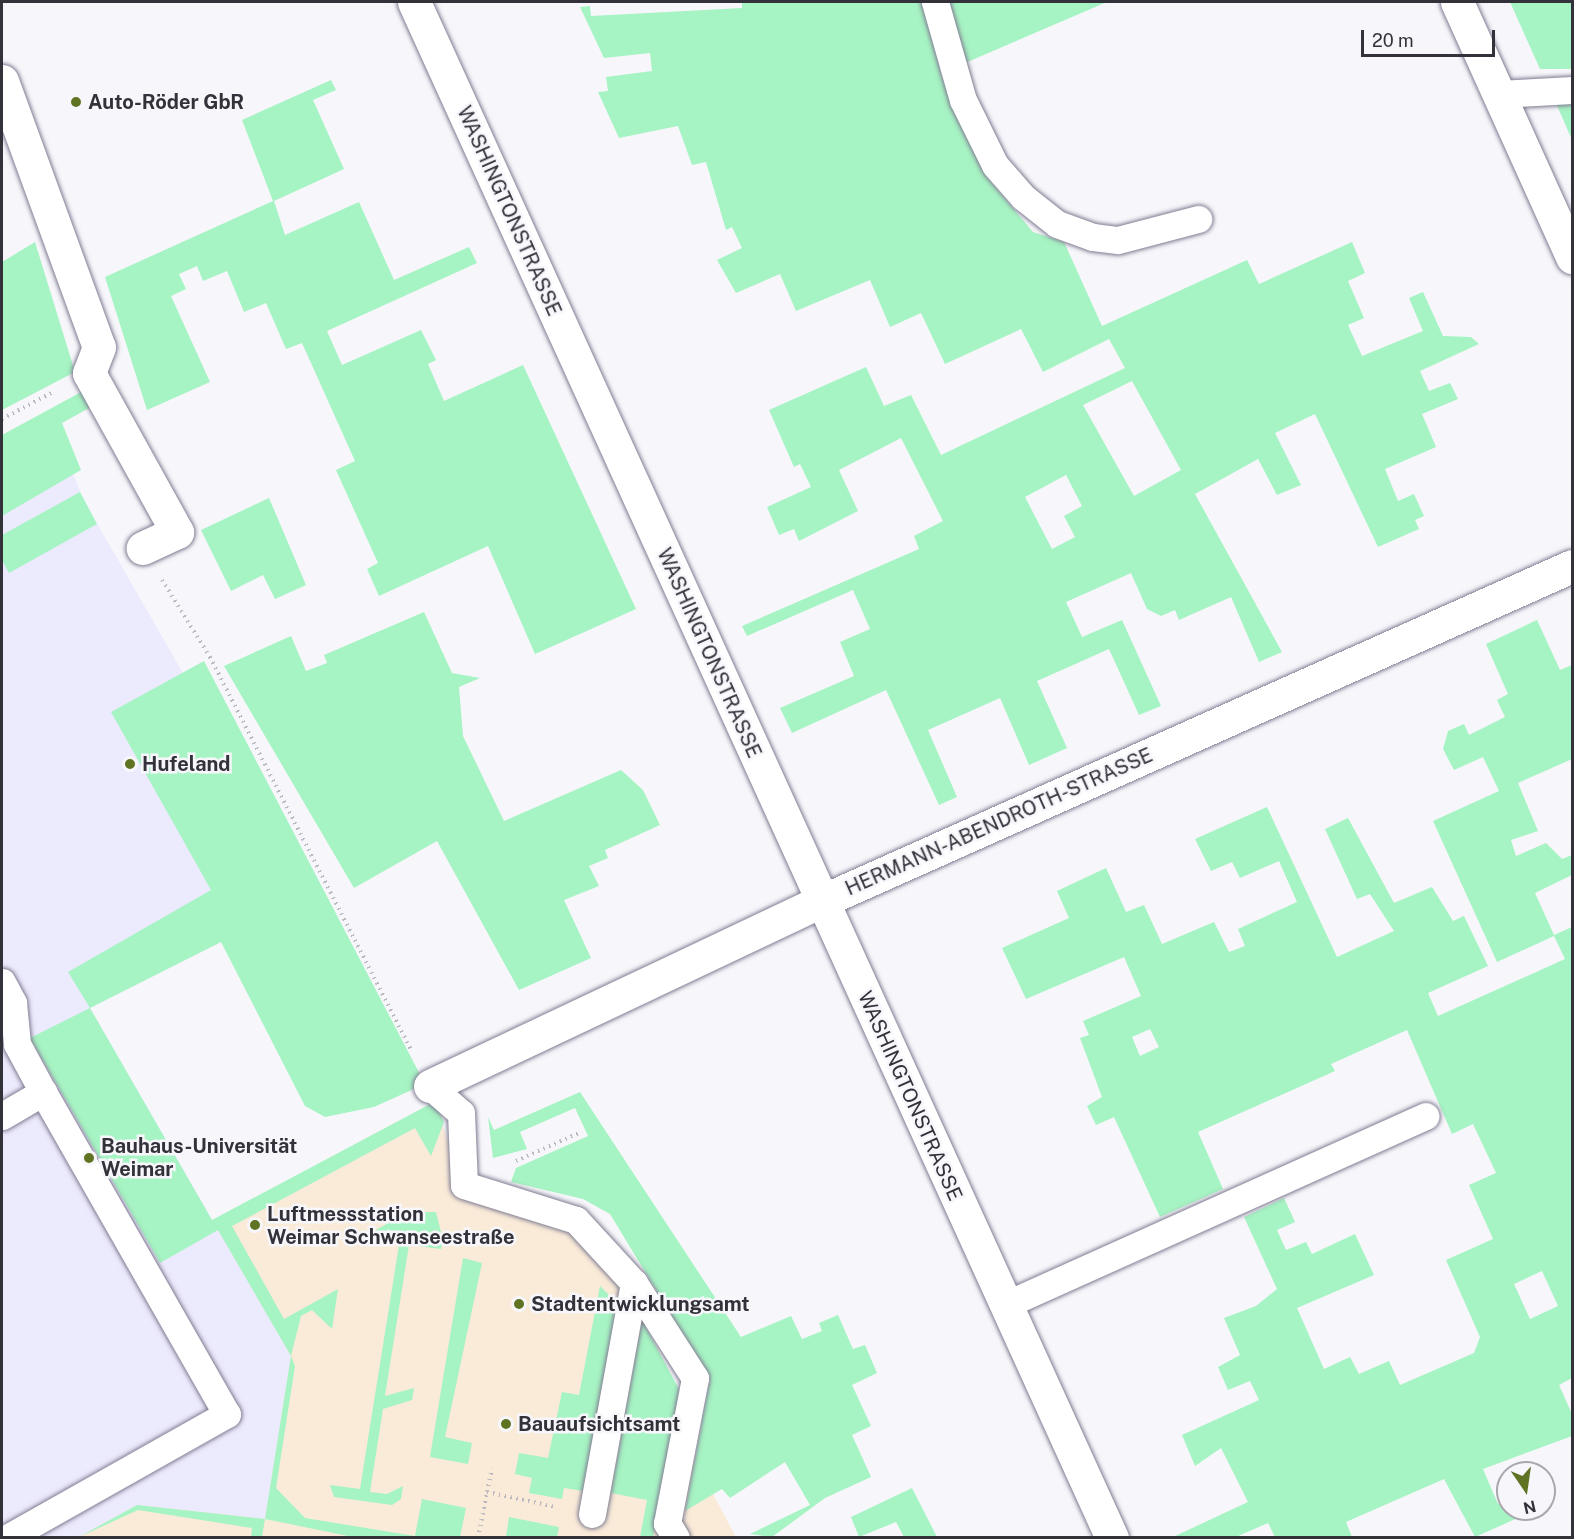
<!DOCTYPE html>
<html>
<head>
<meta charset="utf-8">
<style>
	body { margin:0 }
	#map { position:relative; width:1574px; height:1539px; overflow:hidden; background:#f7f7fb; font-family:"Public Sans",sans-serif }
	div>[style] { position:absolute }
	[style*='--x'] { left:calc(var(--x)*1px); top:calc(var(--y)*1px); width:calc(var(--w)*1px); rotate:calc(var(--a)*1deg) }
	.commercial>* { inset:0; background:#f9ebd8 }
	.built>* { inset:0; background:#eceafd }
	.green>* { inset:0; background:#a6f3c3 }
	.path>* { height:4px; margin-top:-2px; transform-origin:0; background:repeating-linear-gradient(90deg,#b9b9bf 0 1.5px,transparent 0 6px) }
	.roads { filter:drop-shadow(0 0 2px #807d93) drop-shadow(0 0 2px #807d93) }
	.lane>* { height:27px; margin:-13.5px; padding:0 13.5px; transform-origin:13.5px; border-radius:13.5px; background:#fff }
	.street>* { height:33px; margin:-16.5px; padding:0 16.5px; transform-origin:16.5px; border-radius:16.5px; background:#fff }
	.dots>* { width:16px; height:16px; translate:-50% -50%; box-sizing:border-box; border:3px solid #f7f7fb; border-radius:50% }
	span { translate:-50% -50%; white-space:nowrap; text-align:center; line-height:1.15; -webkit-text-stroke:5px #f7f7fb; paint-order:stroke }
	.poi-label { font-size:20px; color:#33323b; font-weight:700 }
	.left { translate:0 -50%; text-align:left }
	.street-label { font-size:20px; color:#33323b }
	.frame { position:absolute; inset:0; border:3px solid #33323b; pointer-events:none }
	.north { position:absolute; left:1496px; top:1461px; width:60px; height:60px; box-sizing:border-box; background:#f7f7fb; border:2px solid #a9a8ae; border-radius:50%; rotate:167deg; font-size:16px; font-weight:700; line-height:24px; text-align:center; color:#33323b }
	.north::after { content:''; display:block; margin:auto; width:21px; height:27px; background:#607322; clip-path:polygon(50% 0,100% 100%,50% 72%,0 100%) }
	.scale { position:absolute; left:1361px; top:30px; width:134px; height:27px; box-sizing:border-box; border:3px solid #33323b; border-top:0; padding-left:8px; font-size:18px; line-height:21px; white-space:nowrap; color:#33323b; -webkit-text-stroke:4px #f7f7fb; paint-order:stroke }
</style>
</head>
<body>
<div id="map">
	<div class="commercial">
		<i style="clip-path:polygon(434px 1102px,464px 1185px,596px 1227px,699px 1468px,736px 1537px,79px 1538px,212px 1221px)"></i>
	</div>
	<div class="built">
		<i style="clip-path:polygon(48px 411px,83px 499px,183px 673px,204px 661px,221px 942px,90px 1008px,291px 1356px,265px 1519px,137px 1505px,79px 1537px,2px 1538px,2px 435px)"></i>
	</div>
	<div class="green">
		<i style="clip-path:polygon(evenodd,742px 2px,923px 2px,942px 77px,986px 176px,1033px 232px,1064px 242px,1102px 326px,1247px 260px,1259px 284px,1352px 242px,1365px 273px,1348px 281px,1364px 318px,1348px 325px,1362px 356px,1423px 331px,1409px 298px,1423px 292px,1443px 336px,1471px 337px,1479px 344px,1420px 371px,1429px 391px,1450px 383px,1458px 399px,1422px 414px,1436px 447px,1385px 469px,1398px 501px,1414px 494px,1424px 516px,1415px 520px,1419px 529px,1378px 547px,1315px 414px,1275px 433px,1301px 485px,1277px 495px,1258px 459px,1195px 494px,1282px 652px,1259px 662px,1231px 597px,1179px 620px,1175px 610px,1161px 616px,1147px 609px,1131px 573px,1066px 602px,1082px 637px,1122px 620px,1161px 706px,1139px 715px,1109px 649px,1037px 681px,1067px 748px,1029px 765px,1000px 698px,928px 730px,957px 797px,939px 805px,886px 690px,792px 733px,780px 708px,854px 676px,840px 642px,870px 629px,853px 590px,747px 636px,742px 626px,919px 549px,914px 536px,943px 521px,901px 438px,839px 470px,858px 511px,799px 541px,794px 529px,779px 535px,767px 507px,811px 487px,800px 464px,794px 467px,769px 410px,866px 367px,884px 406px,911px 395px,941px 455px,1125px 368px,1109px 339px,1043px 372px,1021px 329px,945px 364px,921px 313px,890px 327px,870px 280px,796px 311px,780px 274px,736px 293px,717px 260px,742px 248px,732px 227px,726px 230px,706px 162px,692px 165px,678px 126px,619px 138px,598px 92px,608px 91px,606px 77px,652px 71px,650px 53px,604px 58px,580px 7px,590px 6px,591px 16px,742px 8px,742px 2px,1132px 381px,1181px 470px,1134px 496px,1083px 405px,1132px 381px,742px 2px,1066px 475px,1082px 506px,1064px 516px,1075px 537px,1052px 549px,1025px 497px,1066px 475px)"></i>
		<i style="clip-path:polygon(949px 2px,1107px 2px,965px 63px)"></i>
		<i style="clip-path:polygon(1510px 2px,1572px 2px,1572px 69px,1540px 69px)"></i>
		<i style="clip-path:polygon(331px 80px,336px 90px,313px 100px,344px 169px,274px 201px,285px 235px,359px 202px,394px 280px,469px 247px,477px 263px,327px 331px,342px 365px,421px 330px,436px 360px,428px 364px,444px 401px,523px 365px,636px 609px,535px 654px,488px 546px,379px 596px,367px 569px,378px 563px,336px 470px,355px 461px,302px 343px,286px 349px,266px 303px,244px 312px,227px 271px,203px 281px,197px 266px,179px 274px,186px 289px,171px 296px,210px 382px,147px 410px,105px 277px,273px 201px,242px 120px)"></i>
		<i style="clip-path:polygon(1572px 101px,1572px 140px,1556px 103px)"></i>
		<i style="clip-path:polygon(35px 242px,75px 372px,2px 410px,2px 262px)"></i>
		<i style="clip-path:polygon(83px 391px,91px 407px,62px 423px,81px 470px,2px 516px,2px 435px)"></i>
		<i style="clip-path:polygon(80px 492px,97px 524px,9px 573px,2px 560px,2px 535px)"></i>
		<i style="clip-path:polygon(269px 498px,306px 585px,275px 599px,263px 575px,231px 591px,201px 530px)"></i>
		<i style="clip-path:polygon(424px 612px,452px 673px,480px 678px,459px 687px,463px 736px,504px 821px,621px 770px,643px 790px,660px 825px,605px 850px,608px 858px,589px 866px,599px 886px,564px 900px,591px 958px,519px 990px,437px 841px,354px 888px,224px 666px,291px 636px,306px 671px,327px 663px,324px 655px)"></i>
		<i style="clip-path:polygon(evenodd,1537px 620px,1560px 670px,1572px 665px,1572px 759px,1518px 783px,1538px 831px,1511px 840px,1516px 856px,1546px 843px,1562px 859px,1572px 855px,1572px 875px,1535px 893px,1554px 935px,1572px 927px,1572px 1378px,1559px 1385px,1572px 1414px,1572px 1436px,1483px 1469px,1498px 1504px,1508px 1500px,1508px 1509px,1538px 1509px,1475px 1537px,1444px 1479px,1346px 1522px,1352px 1537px,1275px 1537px,1268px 1523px,1236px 1537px,1173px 1537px,1248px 1502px,1221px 1448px,1195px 1466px,1182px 1435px,1259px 1400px,1250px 1381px,1228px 1390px,1218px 1367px,1240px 1355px,1224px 1318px,1256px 1306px,1277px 1289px,1244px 1217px,1284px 1198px,1295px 1222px,1277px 1230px,1286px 1250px,1306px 1242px,1312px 1254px,1355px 1234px,1374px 1275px,1297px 1308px,1324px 1369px,1350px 1357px,1359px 1374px,1389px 1361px,1400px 1385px,1474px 1353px,1480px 1337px,1446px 1260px,1493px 1239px,1469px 1185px,1496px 1173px,1473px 1124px,1452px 1134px,1407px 1030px,1331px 1064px,1335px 1071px,1198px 1132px,1223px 1189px,1160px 1217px,1114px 1117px,1096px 1125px,1087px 1106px,1102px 1097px,1080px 1038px,1089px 1035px,1083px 1021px,1141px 996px,1124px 957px,1026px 999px,1002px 948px,1069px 918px,1057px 891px,1106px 868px,1126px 912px,1144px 905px,1162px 944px,1214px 922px,1229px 952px,1245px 946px,1238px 929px,1297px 902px,1279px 861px,1240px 878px,1232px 862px,1211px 871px,1195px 839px,1267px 807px,1337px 957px,1394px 931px,1370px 894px,1357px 899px,1325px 829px,1348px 818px,1394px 903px,1432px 887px,1453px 921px,1464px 916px,1488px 966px,1428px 993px,1438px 1016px,1565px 959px,1554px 936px,1497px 962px,1433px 821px,1499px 791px,1483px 757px,1454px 770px,1443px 749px,1448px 731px,1464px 724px,1469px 735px,1505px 717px,1497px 700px,1508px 694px,1486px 644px,1537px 620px,1150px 1029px,1159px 1047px,1140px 1056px,1132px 1037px,1150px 1029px,1537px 620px,1542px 1271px,1558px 1306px,1530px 1319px,1514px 1284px,1542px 1271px)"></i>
		<i style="clip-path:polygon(204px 661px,425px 1084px,374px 1107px,325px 1117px,305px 1106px,221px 942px,90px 1008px,212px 1220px,434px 1102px,444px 1122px,431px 1156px,415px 1128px,232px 1226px,284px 1319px,338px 1289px,332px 1329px,312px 1310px,301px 1316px,291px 1356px,295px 1366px,276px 1488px,305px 1518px,415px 1536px,422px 1499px,466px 1508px,460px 1537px,353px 1537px,265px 1519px,262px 1537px,251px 1537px,252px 1528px,138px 1510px,79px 1537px,137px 1505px,265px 1519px,291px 1356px,218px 1230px,160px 1263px,30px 1038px,90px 1008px,68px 972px,211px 890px,111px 712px)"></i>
		<i style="clip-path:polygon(580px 1092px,741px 1337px,791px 1316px,802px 1339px,822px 1331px,819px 1323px,838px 1315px,853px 1349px,865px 1345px,877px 1373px,852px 1385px,871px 1426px,852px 1435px,871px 1477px,825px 1498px,772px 1537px,750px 1534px,810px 1505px,785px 1462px,730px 1498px,722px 1489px,685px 1511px,710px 1379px,610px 1214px,583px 1199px,511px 1182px,516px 1168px,588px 1136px,575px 1108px,520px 1132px,527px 1149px,493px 1158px,488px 1117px,494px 1130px)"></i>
		<i style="clip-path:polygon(409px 1212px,436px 1212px,443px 1240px,441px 1249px,409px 1245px,385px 1396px,414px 1388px,412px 1400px,383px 1409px,370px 1492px,387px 1494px,403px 1486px,401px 1499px,392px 1505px,334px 1497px,330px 1485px,360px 1489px,399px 1245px,374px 1242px,370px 1233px)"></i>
		<i style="clip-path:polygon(463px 1258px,482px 1263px,445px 1437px,472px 1443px,468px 1464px,430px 1457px)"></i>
		<i style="clip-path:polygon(600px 1286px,621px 1307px,583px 1491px,564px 1488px,562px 1499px,529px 1493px,532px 1478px,515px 1474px,519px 1453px,548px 1458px,562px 1392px,579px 1395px)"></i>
		<i style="clip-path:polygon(642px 1320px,681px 1393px,653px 1537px,640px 1537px,647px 1500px,611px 1493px)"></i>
		<i style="clip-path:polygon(912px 1488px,937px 1537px,904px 1537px,896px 1522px,859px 1537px,851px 1517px)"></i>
		<i style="clip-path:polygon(509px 1517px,559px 1527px,557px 1537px,506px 1537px)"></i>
	</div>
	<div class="path">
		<i style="--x:2;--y:419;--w:58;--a:-27.9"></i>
		<i style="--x:162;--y:580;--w:91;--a:58.1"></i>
		<i style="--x:210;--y:657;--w:443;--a:62.9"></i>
		<i style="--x:516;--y:1161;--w:71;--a:-24"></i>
		<i style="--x:487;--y:1492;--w:24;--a:-78"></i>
		<i style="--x:478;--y:1538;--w:47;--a:-78.9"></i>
		<i style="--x:487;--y:1492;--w:71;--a:12.3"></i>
	</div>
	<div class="roads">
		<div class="lane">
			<i style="--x:935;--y:2;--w:102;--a:74.1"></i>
			<i style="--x:963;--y:100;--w:72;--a:63.8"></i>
			<i style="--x:995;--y:165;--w:43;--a:48.8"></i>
			<i style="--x:1023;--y:197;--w:43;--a:38.5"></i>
			<i style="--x:1057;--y:224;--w:38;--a:20"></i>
			<i style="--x:1093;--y:237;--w:25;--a:7"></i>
			<i style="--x:1118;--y:240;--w:83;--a:-14.7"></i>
			<i style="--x:1499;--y:94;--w:73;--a:-3.1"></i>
			<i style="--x:2;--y:982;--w:24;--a:62"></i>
			<i style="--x:13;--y:1003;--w:41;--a:84.4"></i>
			<i style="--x:17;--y:1044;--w:55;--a:61.6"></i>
			<i style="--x:430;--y:1086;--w:41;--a:41.1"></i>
			<i style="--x:461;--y:1113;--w:72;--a:87.6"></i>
			<i style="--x:464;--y:1185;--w:117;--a:17.4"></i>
			<i style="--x:576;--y:1220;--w:86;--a:47.4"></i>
			<i style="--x:634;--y:1283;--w:113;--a:57.3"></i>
			<i style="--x:695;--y:1378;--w:148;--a:100.9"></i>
			<i style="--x:667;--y:1523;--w:17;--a:59"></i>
			<i style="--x:2;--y:1116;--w:48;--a:-30.3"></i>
			<i style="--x:43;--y:1092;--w:371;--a:60.3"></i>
			<i style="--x:227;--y:1414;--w:253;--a:150.6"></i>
			<i style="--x:1005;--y:1305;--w:461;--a:-24.2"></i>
			<i style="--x:592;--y:1514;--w:235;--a:-79.7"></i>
		</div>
		<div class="street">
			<i style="--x:414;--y:2;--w:1687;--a:65.56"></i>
			<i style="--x:1457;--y:2;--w:280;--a:65.7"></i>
			<i style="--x:2;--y:81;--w:283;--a:70"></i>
			<i style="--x:99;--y:347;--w:28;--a:111"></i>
			<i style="--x:89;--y:373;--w:182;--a:61"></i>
			<i style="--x:177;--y:532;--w:38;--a:155"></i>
			<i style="--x:430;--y:1086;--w:433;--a:-25.3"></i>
			<i style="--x:822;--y:901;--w:821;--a:-24.07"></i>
		</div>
	</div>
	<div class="dots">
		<i style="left:76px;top:102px;background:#607322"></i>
		<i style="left:130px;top:764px;background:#607322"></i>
		<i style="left:89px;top:1158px;background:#607322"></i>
		<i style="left:255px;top:1225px;background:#607322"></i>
		<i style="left:519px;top:1304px;background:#607322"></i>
		<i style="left:506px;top:1424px;background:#607322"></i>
	</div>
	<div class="poi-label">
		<span class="left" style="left:88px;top:102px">Auto-Röder GbR</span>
		<span class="left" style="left:142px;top:764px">Hufeland</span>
		<span class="left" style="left:101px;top:1158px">Bauhaus-Universität<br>Weimar</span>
		<span class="left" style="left:267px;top:1226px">Luftmessstation<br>Weimar Schwanseestraße</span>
		<span class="left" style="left:531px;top:1304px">Stadtentwicklungsamt</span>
		<span class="left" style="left:518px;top:1424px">Bauaufsichtsamt</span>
	</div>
	<div class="street-label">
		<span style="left:509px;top:211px;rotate:66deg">WASHINGTONSTRASSE</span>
		<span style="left:709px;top:653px;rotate:66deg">WASHINGTONSTRASSE</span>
		<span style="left:999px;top:822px;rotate:-24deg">HERMANN-ABENDROTH-STRASSE</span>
		<span style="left:910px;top:1096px;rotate:66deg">WASHINGTONSTRASSE</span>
	</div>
	<div class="frame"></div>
	<div class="north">N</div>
	<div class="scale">20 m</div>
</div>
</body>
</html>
